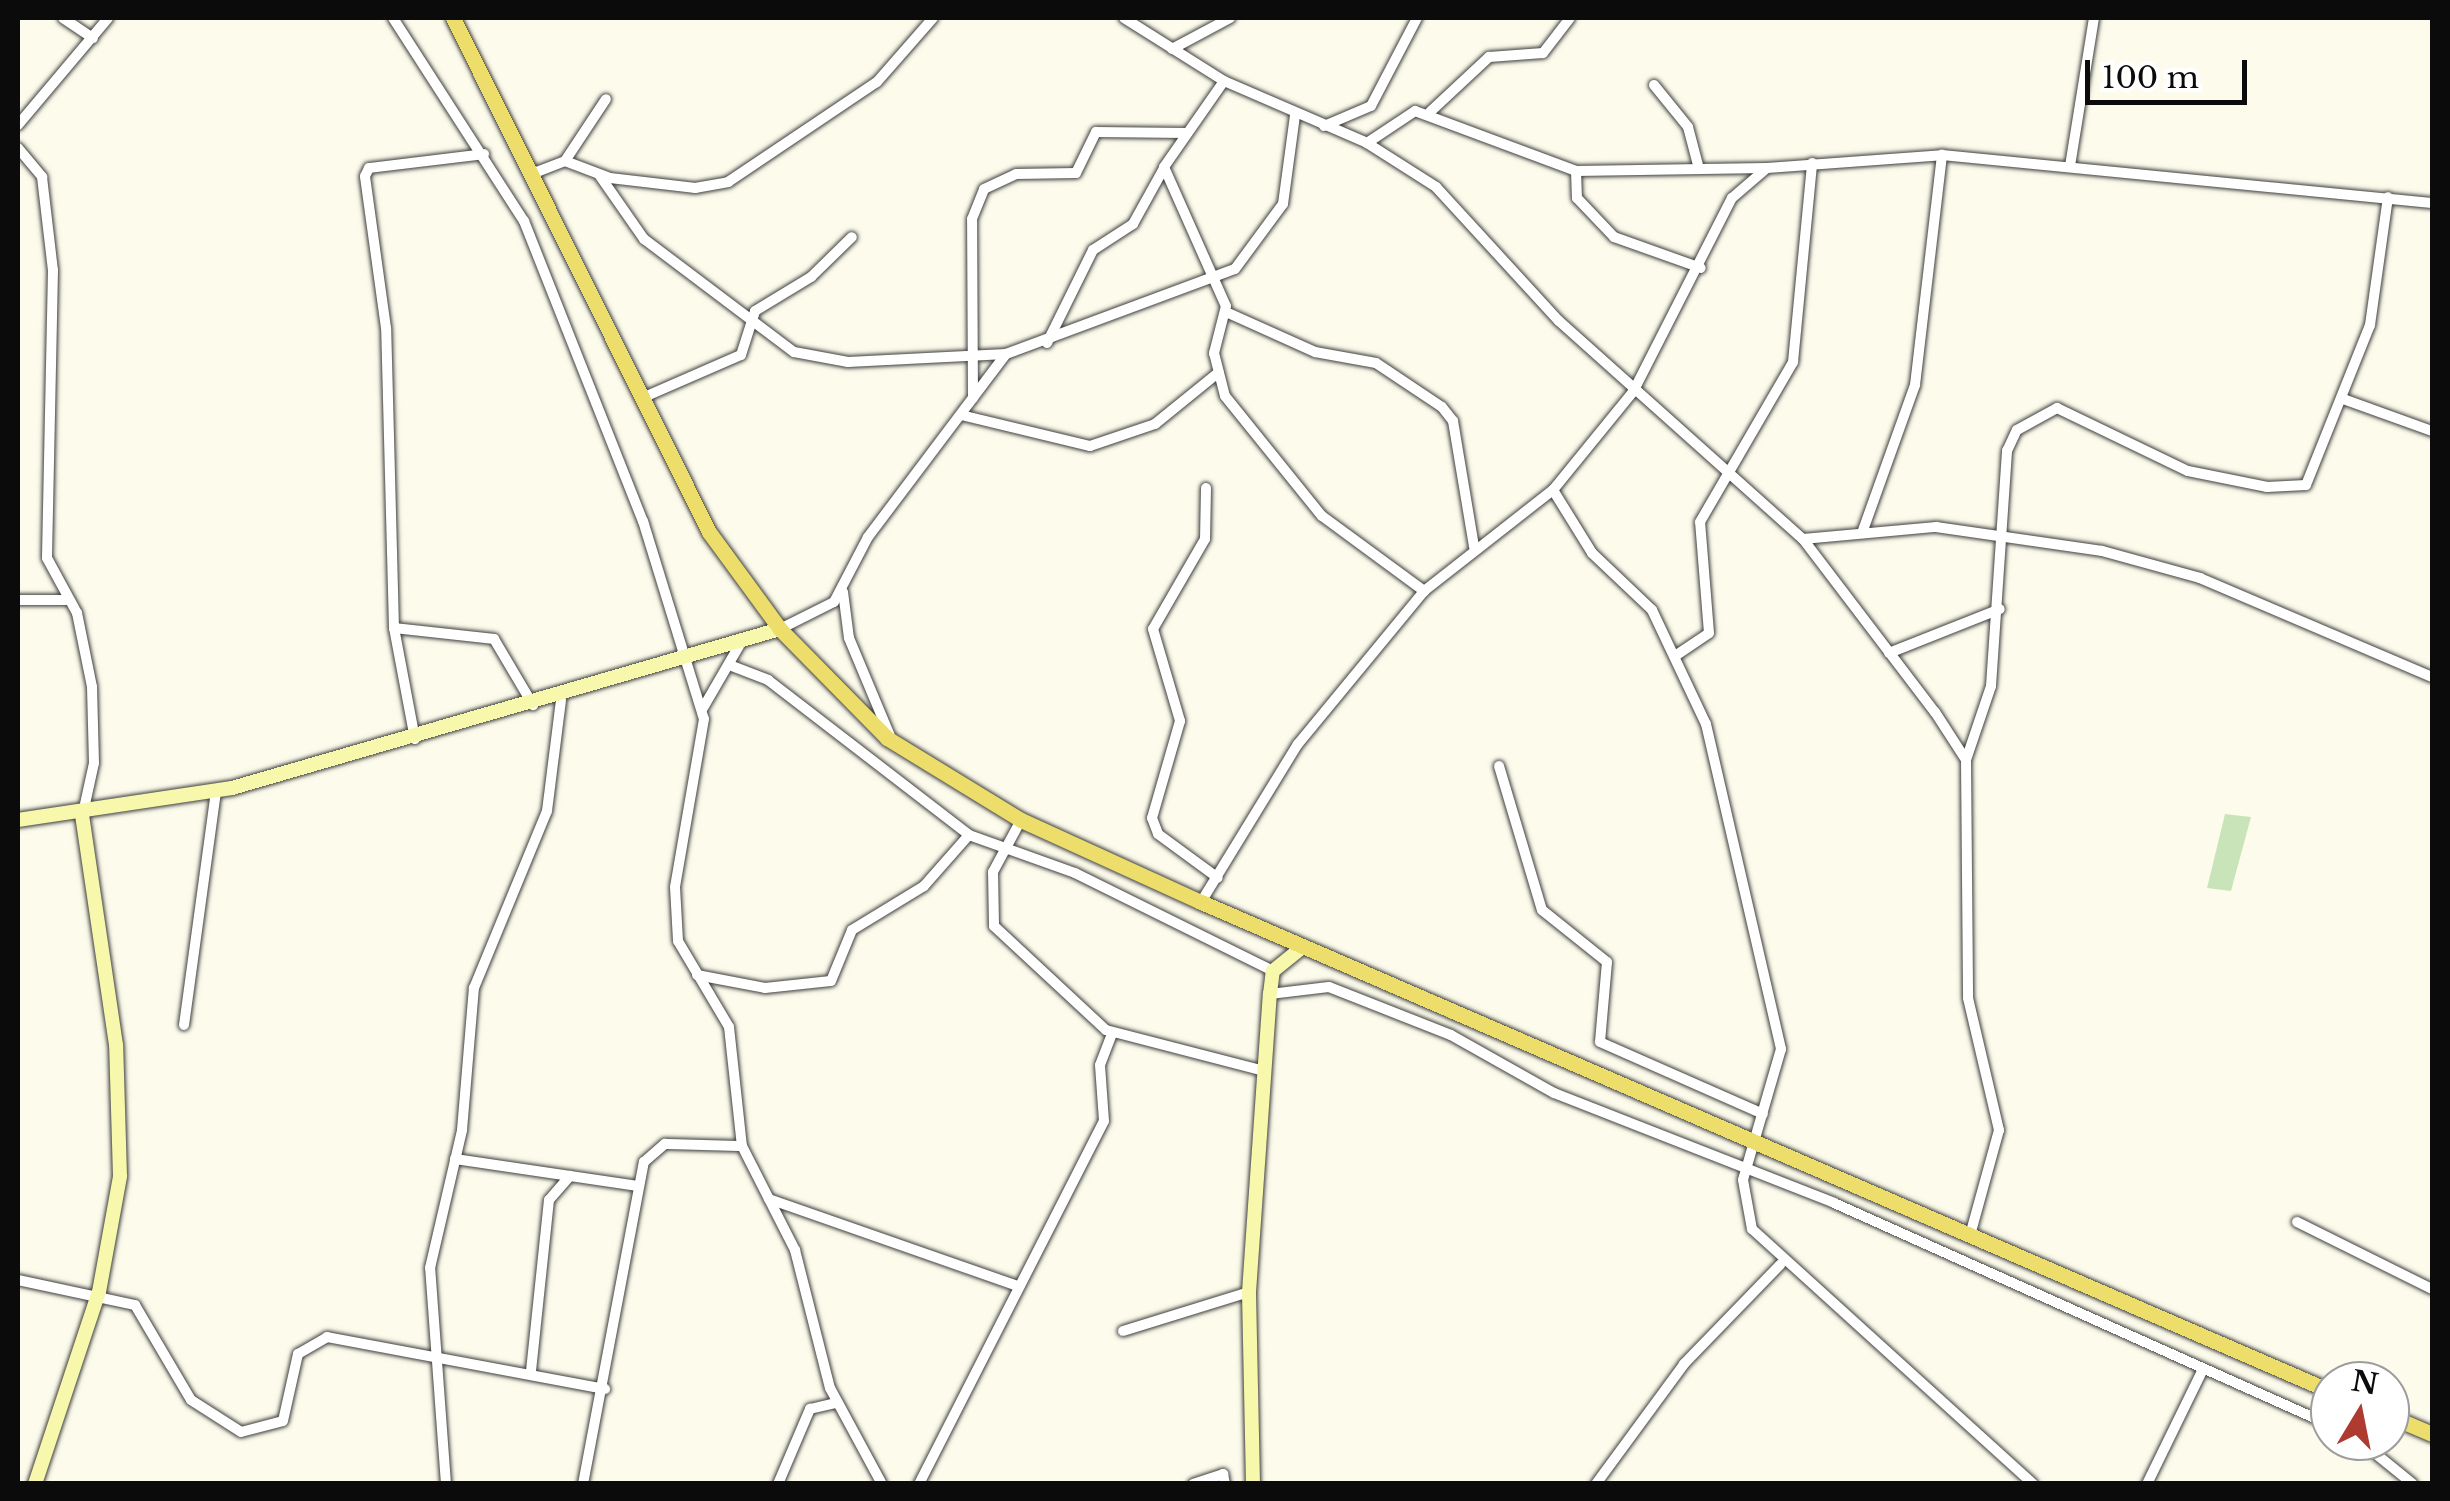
<!DOCTYPE html>
<html>
<head>
<meta charset="utf-8">
<style>
	body { margin:0 }
	#map { position:relative; width:2450px; height:1501px; overflow:hidden; background:#fdfcec; font-family:"Libre Baskerville",serif }
	div>[style] { position:absolute }
	[style*='--x'] { left:calc(var(--x)*1px); top:calc(var(--y)*1px); width:calc(var(--w)*1px); rotate:calc(var(--a)*1deg) }
	.green>* { inset:0; background:#cae4b9 }
	.roads { filter:drop-shadow(0 0 2px #3e3e3e) drop-shadow(0 0 2px #3e3e3e) }
	.street>* { height:10px; margin:-5px; padding:0 5px; transform-origin:5px; border-radius:5px; background:#fff }
	.secondary>* { height:14px; margin:-7px; padding:0 7px; transform-origin:7px; border-radius:7px; background:#f7f8ac }
	.primary>* { height:15px; margin:-7.5px; padding:0 7.5px; transform-origin:7.5px; border-radius:7.5px; background:#edde6c }
	span { translate:-50% -50%; white-space:nowrap; text-align:center; line-height:1.15; -webkit-text-stroke:10px #fff; paint-order:stroke }
	.frame { position:absolute; inset:0; border:20px solid #0b0b0b; pointer-events:none }
	.north { position:absolute; left:2310px; top:1361px; width:100px; height:100px; box-sizing:border-box; background:#fff; border:2px solid #9d9d9d; border-radius:50%; rotate:10deg; font-size:28px; font-weight:700; line-height:40px; text-align:center; color:#0b0b0b }
	.north::after { content:''; display:block; margin:auto; width:35px; height:45px; background:#af3a30; clip-path:polygon(50% 0,100% 100%,50% 72%,0 100%) }
	.scale { position:absolute; left:2085px; top:60px; width:162px; height:45px; box-sizing:border-box; border:5px solid #0b0b0b; border-top:0; padding-left:12px; font-size:30px; line-height:35px; white-space:nowrap; color:#0b0b0b; -webkit-text-stroke:8px #fff; paint-order:stroke }
</style>
</head>
<body>
<div id="map">
	<div class="green">
		<i style="clip-path:polygon(2225px 814px,2251px 817px,2231px 891px,2207px 888px)"></i>
	</div>
	<div class="roads">
		<div class="street">
			<i style="--x:63;--y:18;--w:36;--a:34"></i>
			<i style="--x:393;--y:18;--w:242;--a:57.2"></i>
			<i style="--x:524;--y:221;--w:323;--a:68.4"></i>
			<i style="--x:643;--y:521;--w:207;--a:72.9"></i>
			<i style="--x:704;--y:719;--w:170;--a:99.8"></i>
			<i style="--x:675;--y:887;--w:54;--a:86.8"></i>
			<i style="--x:678;--y:941;--w:100;--a:59.3"></i>
			<i style="--x:729;--y:1027;--w:120;--a:83.8"></i>
			<i style="--x:742;--y:1146;--w:117;--a:63"></i>
			<i style="--x:795;--y:1250;--w:142;--a:75.8"></i>
			<i style="--x:830;--y:1388;--w:109;--a:61.6"></i>
			<i style="--x:1124;--y:18;--w:118;--a:32.2"></i>
			<i style="--x:1224;--y:81;--w:156;--a:23.4"></i>
			<i style="--x:1367;--y:143;--w:82;--a:32.5"></i>
			<i style="--x:1436;--y:187;--w:182;--a:47.5"></i>
			<i style="--x:1559;--y:321;--w:327;--a:41.8"></i>
			<i style="--x:1803;--y:539;--w:218;--a:52.7"></i>
			<i style="--x:1935;--y:712;--w:57;--a:57.1"></i>
			<i style="--x:1966;--y:760;--w:238;--a:89.5"></i>
			<i style="--x:1968;--y:998;--w:136;--a:76.8"></i>
			<i style="--x:1999;--y:1130;--w:109;--a:105.4"></i>
			<i style="--x:1172;--y:49;--w:66;--a:-28.1"></i>
			<i style="--x:1224;--y:81;--w:105;--a:124.9"></i>
			<i style="--x:1164;--y:167;--w:152;--a:66"></i>
			<i style="--x:1226;--y:306;--w:49;--a:104.3"></i>
			<i style="--x:1214;--y:353;--w:44;--a:75.7"></i>
			<i style="--x:1225;--y:396;--w:154;--a:51.1"></i>
			<i style="--x:1322;--y:516;--w:127;--a:36.3"></i>
			<i style="--x:1654;--y:85;--w:54;--a:51"></i>
			<i style="--x:1688;--y:127;--w:43;--a:75.3"></i>
			<i style="--x:1430;--y:112;--w:81;--a:-43"></i>
			<i style="--x:1489;--y:57;--w:54;--a:-4.2"></i>
			<i style="--x:1543;--y:53;--w:44;--a:-52.4"></i>
			<i style="--x:18;--y:125;--w:140;--a:-49.9"></i>
			<i style="--x:1324;--y:126;--w:51;--a:-23.1"></i>
			<i style="--x:1371;--y:106;--w:99;--a:-62.4"></i>
			<i style="--x:1367;--y:143;--w:58;--a:-33.7"></i>
			<i style="--x:1415;--y:111;--w:172;--a:20.4"></i>
			<i style="--x:1576;--y:171;--w:190;--a:-0.9"></i>
			<i style="--x:18;--y:148;--w:38;--a:50"></i>
			<i style="--x:42;--y:177;--w:94;--a:83.3"></i>
			<i style="--x:53;--y:270;--w:288;--a:91.2"></i>
			<i style="--x:47;--y:558;--w:63;--a:61.4"></i>
			<i style="--x:77;--y:613;--w:76;--a:78.5"></i>
			<i style="--x:92;--y:687;--w:76;--a:88.5"></i>
			<i style="--x:94;--y:763;--w:51;--a:102.4"></i>
			<i style="--x:565;--y:161;--w:74;--a:-56.5"></i>
			<i style="--x:2070;--y:166;--w:150;--a:-80.8"></i>
			<i style="--x:1576;--y:171;--w:27;--a:88"></i>
			<i style="--x:1577;--y:198;--w:54;--a:46.5"></i>
			<i style="--x:1614;--y:237;--w:92;--a:19.6"></i>
			<i style="--x:534;--y:173;--w:33;--a:-21"></i>
			<i style="--x:565;--y:161;--w:48;--a:20.7"></i>
			<i style="--x:610;--y:178;--w:86;--a:6.7"></i>
			<i style="--x:695;--y:188;--w:34;--a:-10"></i>
			<i style="--x:728;--y:182;--w:179;--a:-33.9"></i>
			<i style="--x:877;--y:82;--w:85;--a:-48.8"></i>
			<i style="--x:600;--y:176;--w:77;--a:55.1"></i>
			<i style="--x:644;--y:239;--w:188;--a:37"></i>
			<i style="--x:794;--y:352;--w:55;--a:10.5"></i>
			<i style="--x:848;--y:362;--w:158;--a:-2.9"></i>
			<i style="--x:1006;--y:354;--w:244;--a:-20.4"></i>
			<i style="--x:1235;--y:269;--w:81;--a:-53.6"></i>
			<i style="--x:1283;--y:204;--w:90;--a:-82.3"></i>
			<i style="--x:1226;--y:312;--w:98;--a:24.2"></i>
			<i style="--x:1315;--y:352;--w:62;--a:10.2"></i>
			<i style="--x:1376;--y:363;--w:79;--a:33.7"></i>
			<i style="--x:1442;--y:407;--w:18;--a:52"></i>
			<i style="--x:1453;--y:421;--w:128;--a:80.5"></i>
			<i style="--x:1047;--y:343;--w:104;--a:-63.7"></i>
			<i style="--x:1093;--y:250;--w:48;--a:-33"></i>
			<i style="--x:1133;--y:224;--w:64;--a:-61"></i>
			<i style="--x:642;--y:398;--w:108;--a:-23.5"></i>
			<i style="--x:741;--y:355;--w:46;--a:-72.3"></i>
			<i style="--x:755;--y:311;--w:66;--a:-31.3"></i>
			<i style="--x:811;--y:277;--w:57;--a:-44.3"></i>
			<i style="--x:973;--y:398;--w:179;--a:-90.3"></i>
			<i style="--x:972;--y:219;--w:32;--a:-68"></i>
			<i style="--x:984;--y:189;--w:35;--a:-25"></i>
			<i style="--x:1016;--y:174;--w:60;--a:-1"></i>
			<i style="--x:1076;--y:173;--w:46;--a:-64"></i>
			<i style="--x:1096;--y:132;--w:90;--a:0.6"></i>
			<i style="--x:2343;--y:399;--w:95;--a:19.8"></i>
			<i style="--x:961;--y:415;--w:133;--a:13.5"></i>
			<i style="--x:1090;--y:446;--w:69;--a:-18.7"></i>
			<i style="--x:1155;--y:424;--w:82;--a:-39.1"></i>
			<i style="--x:1206;--y:488;--w:51;--a:91.1"></i>
			<i style="--x:1205;--y:539;--w:104;--a:120"></i>
			<i style="--x:1153;--y:629;--w:96;--a:73.6"></i>
			<i style="--x:1180;--y:721;--w:101;--a:106.1"></i>
			<i style="--x:1152;--y:818;--w:17;--a:69"></i>
			<i style="--x:1158;--y:834;--w:74;--a:36.3"></i>
			<i style="--x:1553;--y:490;--w:74;--a:58.2"></i>
			<i style="--x:1592;--y:553;--w:83;--a:43.5"></i>
			<i style="--x:1652;--y:610;--w:126;--a:64.7"></i>
			<i style="--x:1706;--y:724;--w:334;--a:77"></i>
			<i style="--x:1781;--y:1049;--w:136;--a:106.2"></i>
			<i style="--x:1743;--y:1180;--w:50;--a:79.6"></i>
			<i style="--x:1752;--y:1229;--w:379;--a:42.2"></i>
			<i style="--x:1862;--y:533;--w:157;--a:-70.3"></i>
			<i style="--x:1915;--y:385;--w:232;--a:-83.3"></i>
			<i style="--x:1803;--y:539;--w:134;--a:-5.2"></i>
			<i style="--x:1936;--y:527;--w:168;--a:8.2"></i>
			<i style="--x:2102;--y:551;--w:102;--a:15.4"></i>
			<i style="--x:2200;--y:578;--w:252;--a:23.1"></i>
			<i style="--x:843;--y:592;--w:46;--a:82.6"></i>
			<i style="--x:849;--y:638;--w:106;--a:67.3"></i>
			<i style="--x:18;--y:600;--w:50;--a:0"></i>
			<i style="--x:394;--y:628;--w:101;--a:6.3"></i>
			<i style="--x:494;--y:639;--w:77;--a:59.4"></i>
			<i style="--x:780;--y:629;--w:60;--a:-26.6"></i>
			<i style="--x:834;--y:602;--w:73;--a:-62.4"></i>
			<i style="--x:868;--y:537;--w:229;--a:-53"></i>
			<i style="--x:1889;--y:653;--w:119;--a:-21.6"></i>
			<i style="--x:1678;--y:654;--w:37;--a:-34"></i>
			<i style="--x:1709;--y:633;--w:111;--a:-94.6"></i>
			<i style="--x:1700;--y:522;--w:185;--a:-59.8"></i>
			<i style="--x:1793;--y:362;--w:200;--a:-84.5"></i>
			<i style="--x:732;--y:666;--w:39;--a:21"></i>
			<i style="--x:768;--y:680;--w:254;--a:37.6"></i>
			<i style="--x:969;--y:835;--w:113;--a:19.7"></i>
			<i style="--x:1075;--y:873;--w:221;--a:26.3"></i>
			<i style="--x:703;--y:708;--w:72;--a:-59.9"></i>
			<i style="--x:415;--y:739;--w:113;--a:-100.7"></i>
			<i style="--x:394;--y:628;--w:300;--a:-91.5"></i>
			<i style="--x:386;--y:328;--w:153;--a:-97.9"></i>
			<i style="--x:365;--y:176;--w:9;--a:-63"></i>
			<i style="--x:369;--y:168;--w:116;--a:-6.9"></i>
			<i style="--x:1966;--y:760;--w:78;--a:-71.3"></i>
			<i style="--x:1991;--y:686;--w:236;--a:-86.1"></i>
			<i style="--x:2007;--y:451;--w:23;--a:-65"></i>
			<i style="--x:2017;--y:430;--w:46;--a:-28.8"></i>
			<i style="--x:2057;--y:408;--w:145;--a:25.7"></i>
			<i style="--x:2188;--y:471;--w:81;--a:11.4"></i>
			<i style="--x:2267;--y:487;--w:39;--a:-3"></i>
			<i style="--x:2306;--y:485;--w:172;--a:-68.2"></i>
			<i style="--x:2370;--y:325;--w:129;--a:-82"></i>
			<i style="--x:1499;--y:766;--w:150;--a:73.4"></i>
			<i style="--x:1542;--y:910;--w:83;--a:38.7"></i>
			<i style="--x:1607;--y:962;--w:80;--a:95"></i>
			<i style="--x:1600;--y:1042;--w:178;--a:23.8"></i>
			<i style="--x:1021;--y:820;--w:59;--a:118.3"></i>
			<i style="--x:993;--y:872;--w:54;--a:88.9"></i>
			<i style="--x:994;--y:926;--w:153;--a:42.9"></i>
			<i style="--x:1106;--y:1030;--w:164;--a:14.5"></i>
			<i style="--x:1201;--y:902;--w:185;--a:-58.5"></i>
			<i style="--x:1298;--y:744;--w:198;--a:-50.5"></i>
			<i style="--x:1424;--y:591;--w:164;--a:-38.1"></i>
			<i style="--x:1553;--y:490;--w:127;--a:-50.8"></i>
			<i style="--x:1633;--y:392;--w:218;--a:-63"></i>
			<i style="--x:1732;--y:198;--w:46;--a:-40.6"></i>
			<i style="--x:1767;--y:168;--w:175;--a:-4.2"></i>
			<i style="--x:1942;--y:155;--w:492;--a:5.6"></i>
			<i style="--x:697;--y:975;--w:69;--a:10.8"></i>
			<i style="--x:765;--y:988;--w:66;--a:-6.1"></i>
			<i style="--x:831;--y:981;--w:55;--a:-67.6"></i>
			<i style="--x:852;--y:930;--w:84;--a:-31.4"></i>
			<i style="--x:924;--y:886;--w:68;--a:-48.6"></i>
			<i style="--x:1270;--y:994;--w:59;--a:-6.8"></i>
			<i style="--x:1329;--y:987;--w:131;--a:21.5"></i>
			<i style="--x:1451;--y:1035;--w:118;--a:29.4"></i>
			<i style="--x:1554;--y:1093;--w:301;--a:21.4"></i>
			<i style="--x:1834;--y:1203;--w:543;--a:24.11"></i>
			<i style="--x:184;--y:1025;--w:236;--a:-82.2"></i>
			<i style="--x:455;--y:1159;--w:185;--a:8.4"></i>
			<i style="--x:769;--y:1199;--w:263;--a:19.3"></i>
			<i style="--x:2297;--y:1222;--w:151;--a:26.4"></i>
			<i style="--x:18;--y:1280;--w:120;--a:12.1"></i>
			<i style="--x:135;--y:1305;--w:110;--a:59.5"></i>
			<i style="--x:191;--y:1400;--w:59;--a:32.6"></i>
			<i style="--x:241;--y:1432;--w:43;--a:-14.7"></i>
			<i style="--x:283;--y:1421;--w:69;--a:-77.4"></i>
			<i style="--x:298;--y:1354;--w:34;--a:-30"></i>
			<i style="--x:327;--y:1337;--w:283;--a:10.6"></i>
			<i style="--x:1123;--y:1331;--w:132;--a:-17.2"></i>
			<i style="--x:531;--y:1371;--w:172;--a:-84"></i>
			<i style="--x:549;--y:1200;--w:32;--a:-49"></i>
			<i style="--x:2360;--y:1441;--w:68;--a:39.1"></i>
			<i style="--x:446;--y:1484;--w:217;--a:-94.2"></i>
			<i style="--x:430;--y:1268;--w:142;--a:-76.9"></i>
			<i style="--x:462;--y:1130;--w:143;--a:-85.2"></i>
			<i style="--x:474;--y:988;--w:191;--a:-67.6"></i>
			<i style="--x:547;--y:811;--w:112;--a:-82.8"></i>
			<i style="--x:583;--y:1484;--w:328;--a:-79.3"></i>
			<i style="--x:644;--y:1162;--w:28;--a:-41"></i>
			<i style="--x:665;--y:1144;--w:77;--a:1.5"></i>
			<i style="--x:778;--y:1484;--w:82;--a:-66.9"></i>
			<i style="--x:810;--y:1409;--w:28;--a:-13"></i>
			<i style="--x:919;--y:1484;--w:407;--a:-63"></i>
			<i style="--x:1104;--y:1121;--w:56;--a:-94.1"></i>
			<i style="--x:1100;--y:1065;--w:34;--a:-69"></i>
			<i style="--x:1193;--y:1484;--w:32;--a:-18"></i>
			<i style="--x:1223;--y:1474;--w:10;--a:79"></i>
			<i style="--x:1596;--y:1484;--w:149;--a:-53.7"></i>
			<i style="--x:1684;--y:1364;--w:139;--a:-45.9"></i>
			<i style="--x:2147;--y:1484;--w:126;--a:-64"></i>
		</div>
		<div class="secondary">
			<i style="--x:18;--y:820;--w:216;--a:-8.5"></i>
			<i style="--x:232;--y:788;--w:571;--a:-16.18"></i>
			<i style="--x:35;--y:1484;--w:202;--a:-71.6"></i>
			<i style="--x:99;--y:1292;--w:118;--a:-79.7"></i>
			<i style="--x:120;--y:1176;--w:131;--a:-91.7"></i>
			<i style="--x:116;--y:1045;--w:233;--a:-98.4"></i>
			<i style="--x:1253;--y:1484;--w:192;--a:-91.2"></i>
			<i style="--x:1249;--y:1292;--w:299;--a:-86"></i>
			<i style="--x:1270;--y:994;--w:23;--a:-83"></i>
			<i style="--x:1273;--y:971;--w:38;--a:-39"></i>
		</div>
		<div class="primary">
			<i style="--x:453;--y:18;--w:574;--a:63.52"></i>
			<i style="--x:709;--y:532;--w:120;--a:53.8"></i>
			<i style="--x:780;--y:629;--w:153;--a:45.5"></i>
			<i style="--x:887;--y:738;--w:157;--a:31.5"></i>
			<i style="--x:1021;--y:820;--w:198;--a:24.5"></i>
			<i style="--x:1201;--y:902;--w:1230;--a:23.42"></i>
			<i style="--x:2390;--y:1416;--w:46;--a:23.2"></i>
		</div>
	</div>
	<div class="frame"></div>
	<div class="north">N</div>
	<div class="scale">100 m</div>
</div>
</body>
</html>
